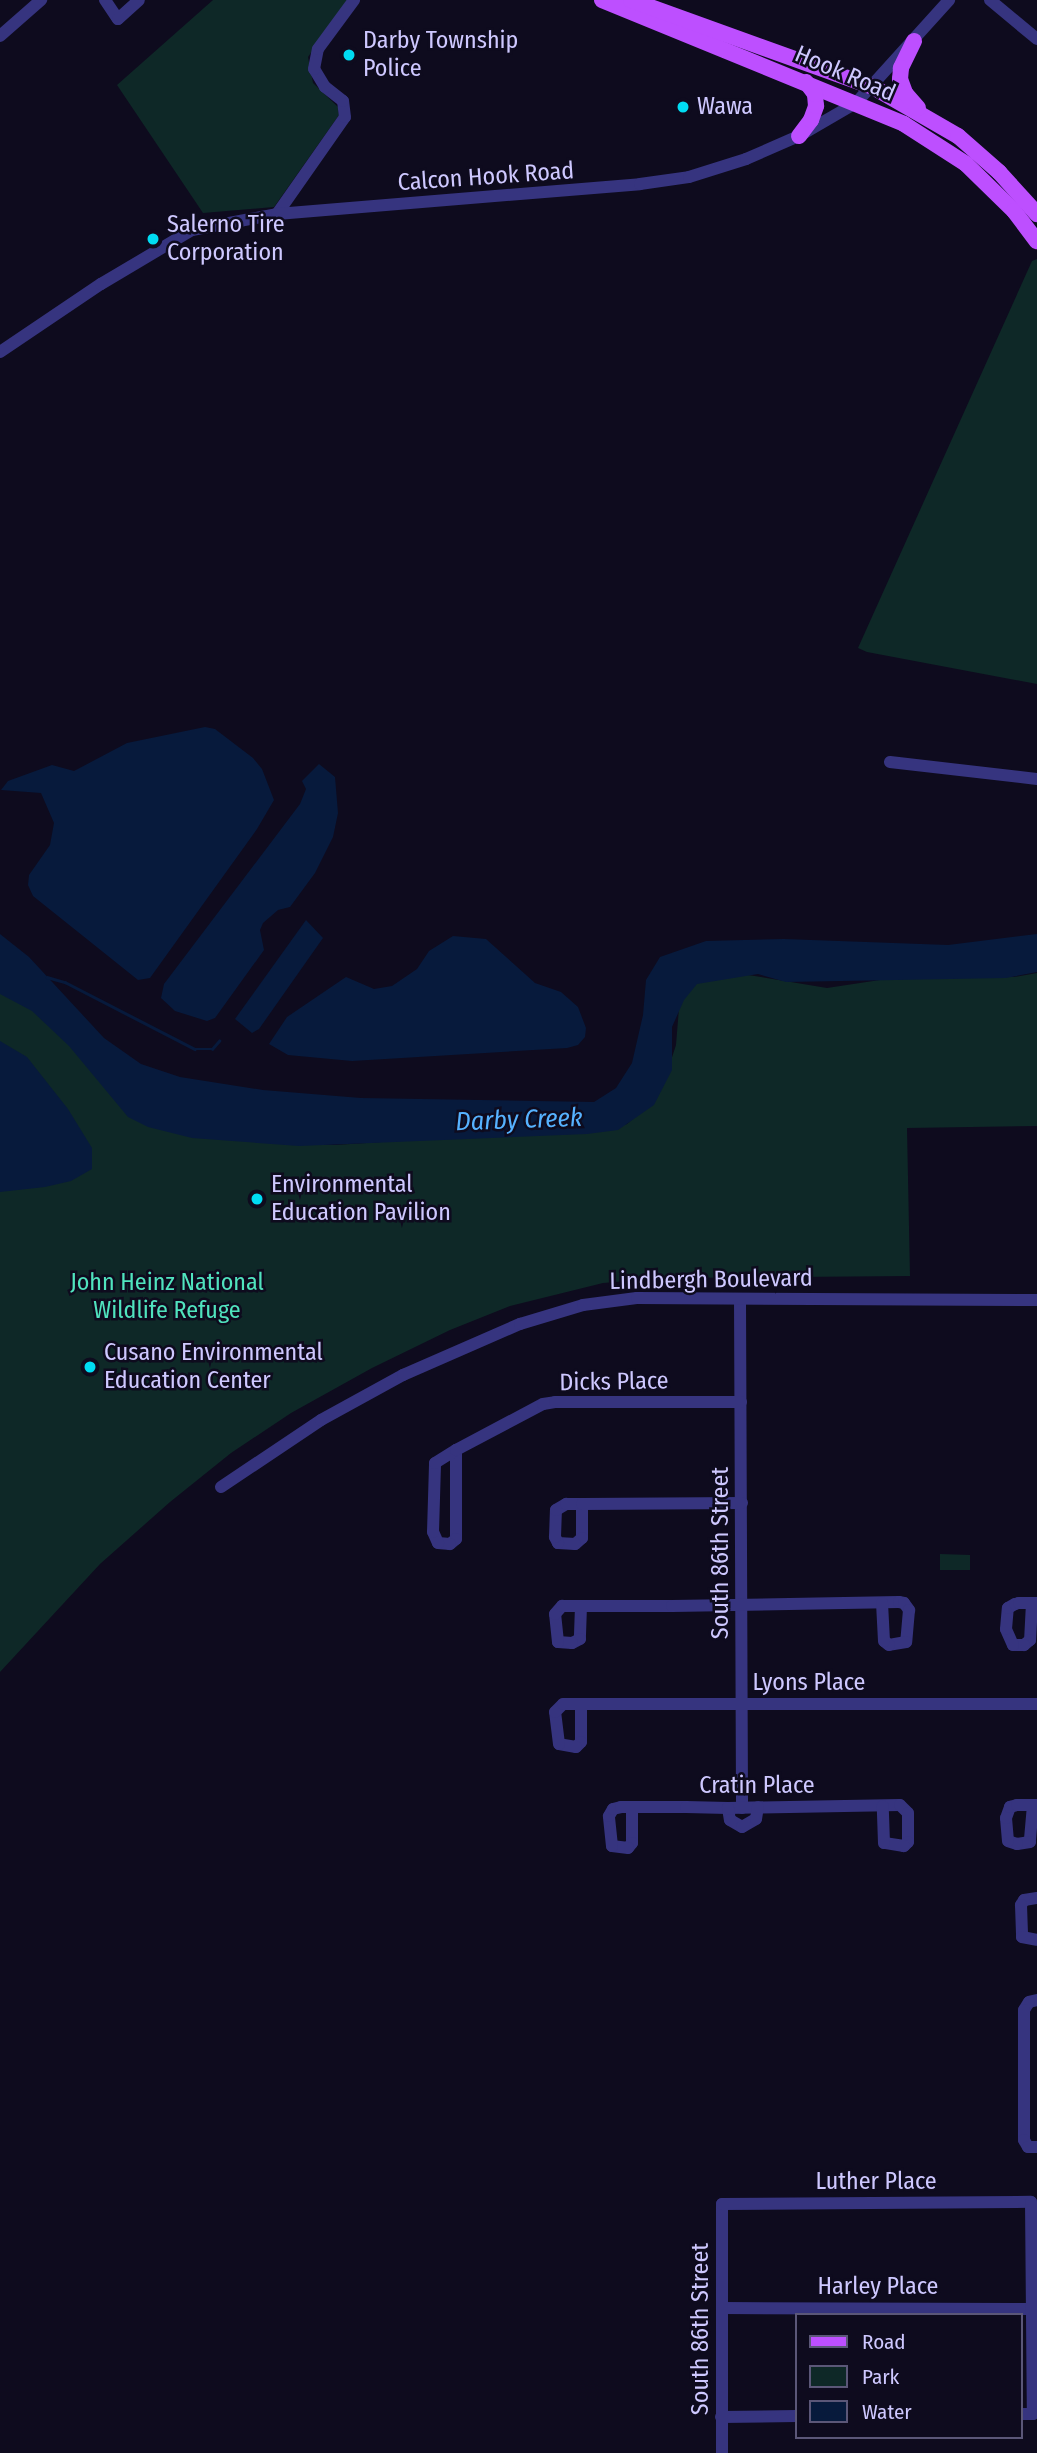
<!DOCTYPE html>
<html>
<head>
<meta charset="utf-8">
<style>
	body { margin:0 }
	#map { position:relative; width:1037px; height:2453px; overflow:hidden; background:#0e0b1e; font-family:"Fira Sans Condensed",sans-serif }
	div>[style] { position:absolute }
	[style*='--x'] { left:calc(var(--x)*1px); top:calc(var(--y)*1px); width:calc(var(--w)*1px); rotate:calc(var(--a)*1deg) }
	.green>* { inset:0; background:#0e2827 }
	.water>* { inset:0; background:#071a3c }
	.stream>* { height:2.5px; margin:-1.25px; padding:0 1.25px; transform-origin:1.25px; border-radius:1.25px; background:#071a3c }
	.minor>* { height:12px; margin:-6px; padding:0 6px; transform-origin:6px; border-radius:6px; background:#36347f }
	.major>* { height:16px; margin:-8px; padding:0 8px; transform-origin:8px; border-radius:8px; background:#bd4fff }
	.dots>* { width:19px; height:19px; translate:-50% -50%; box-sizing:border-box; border:4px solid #0e0b1e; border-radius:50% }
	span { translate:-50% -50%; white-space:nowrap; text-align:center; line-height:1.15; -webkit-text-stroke:5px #0e0b1e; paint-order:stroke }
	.poi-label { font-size:24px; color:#cec8ff }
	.left { translate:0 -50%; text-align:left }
	.street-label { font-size:24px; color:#cec8ff }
	.park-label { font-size:24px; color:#50e3be }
	.water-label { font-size:26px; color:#56b2ff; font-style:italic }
	.legend { position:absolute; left:795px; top:2313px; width:228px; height:126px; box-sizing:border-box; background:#0e0b1e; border:2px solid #5b5778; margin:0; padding:9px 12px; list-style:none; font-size:21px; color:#cec8ff }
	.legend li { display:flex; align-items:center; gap:14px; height:35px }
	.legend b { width:35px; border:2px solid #5b5778 }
</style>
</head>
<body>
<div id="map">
	<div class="green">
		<i style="clip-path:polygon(213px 0,347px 0,308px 57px,313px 83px,338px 107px,339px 115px,274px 207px,203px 213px,117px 85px)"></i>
		<i style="clip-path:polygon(1037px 259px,1037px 684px,867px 652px,858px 648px,1032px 261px)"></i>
		<i style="clip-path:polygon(926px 973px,1014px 977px,1037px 973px,1037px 1126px,907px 1128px,910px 1276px,665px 1278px,603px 1283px,510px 1306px,450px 1330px,372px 1368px,291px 1413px,231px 1453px,170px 1502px,100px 1564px,0 1672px,0 977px,68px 1039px,296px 1144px,335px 1145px,618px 1127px,627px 1124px,651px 1103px,663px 1085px,676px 1045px,679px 1008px,689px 984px,742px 974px,827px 988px)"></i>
		<i style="clip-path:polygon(940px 1554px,970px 1555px,970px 1570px,940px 1570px)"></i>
	</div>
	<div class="water">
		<i style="clip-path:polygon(205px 727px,215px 729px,253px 758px,262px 769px,274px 800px,257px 829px,150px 978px,138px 980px,33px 896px,28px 885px,29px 875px,50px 845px,54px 823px,41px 793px,1px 790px,8px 781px,52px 765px,74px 771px,127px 743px)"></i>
		<i style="clip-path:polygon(319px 764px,335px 777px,338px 813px,333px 837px,315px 873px,290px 907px,278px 910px,263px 923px,260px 930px,264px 950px,215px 1018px,207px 1021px,175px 1011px,161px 998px,164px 984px,300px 804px,306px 789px,302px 781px)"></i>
		<i style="clip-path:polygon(306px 920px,323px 938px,259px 1029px,252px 1033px,235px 1019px)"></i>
		<i style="clip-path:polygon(0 934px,29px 957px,104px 1038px,141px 1064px,180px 1077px,263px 1090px,361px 1098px,594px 1102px,616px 1088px,632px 1063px,643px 1015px,646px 980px,660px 957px,706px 941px,784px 939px,948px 945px,1037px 934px,1037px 972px,1006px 978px,786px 982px,758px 974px,697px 984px,684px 1000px,672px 1027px,672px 1070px,654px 1105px,618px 1130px,587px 1134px,299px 1146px,192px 1138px,148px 1127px,128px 1117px,69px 1046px,32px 1011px,0 994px)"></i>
		<i style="clip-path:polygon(453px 936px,486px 939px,535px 983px,561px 992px,578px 1007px,586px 1028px,585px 1037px,578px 1045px,567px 1048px,352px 1061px,288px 1055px,269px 1044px,287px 1017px,346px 977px,374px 989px,392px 986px,417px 969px,429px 951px)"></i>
		<i style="clip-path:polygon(0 1041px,27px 1057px,68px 1109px,92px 1148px,92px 1169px,71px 1181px,45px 1187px,0 1192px)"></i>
	</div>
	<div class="stream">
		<i style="--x:47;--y:977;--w:19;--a:16"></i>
		<i style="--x:65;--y:982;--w:146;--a:27.3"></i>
		<i style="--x:195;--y:1049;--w:17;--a:0"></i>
		<i style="--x:212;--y:1049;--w:11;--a:-49"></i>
	</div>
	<div class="minor">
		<i style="--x:105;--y:0;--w:23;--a:56"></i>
		<i style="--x:118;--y:19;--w:28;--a:-42"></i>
		<i style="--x:990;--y:0;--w:61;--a:39.7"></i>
		<i style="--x:0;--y:36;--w:55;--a:-41.3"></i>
		<i style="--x:277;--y:214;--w:118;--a:-55"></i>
		<i style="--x:345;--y:117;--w:16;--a:-97"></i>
		<i style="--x:343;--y:101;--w:23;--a:-142"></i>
		<i style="--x:325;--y:87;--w:21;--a:-121"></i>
		<i style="--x:314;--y:69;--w:20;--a:-79"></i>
		<i style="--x:318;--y:49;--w:61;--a:-53.7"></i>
		<i style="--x:0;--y:352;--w:122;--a:-34"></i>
		<i style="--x:101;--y:284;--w:106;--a:-30.7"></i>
		<i style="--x:192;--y:230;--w:86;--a:-10.7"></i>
		<i style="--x:277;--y:214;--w:364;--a:-4.7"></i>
		<i style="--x:640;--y:184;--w:49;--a:-8.1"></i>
		<i style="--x:689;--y:177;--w:60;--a:-17.5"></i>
		<i style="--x:746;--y:159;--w:58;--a:-23.5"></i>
		<i style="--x:799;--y:136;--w:66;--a:-30.1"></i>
		<i style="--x:856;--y:103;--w:139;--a:-47.9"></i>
		<i style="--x:890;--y:762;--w:148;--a:6.6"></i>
		<i style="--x:740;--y:1299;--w:509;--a:89.77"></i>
		<i style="--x:456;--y:1450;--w:89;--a:90"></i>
		<i style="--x:456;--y:1539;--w:8;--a:140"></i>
		<i style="--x:450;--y:1544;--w:12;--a:-175"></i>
		<i style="--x:438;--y:1543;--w:12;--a:-114"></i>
		<i style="--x:433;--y:1532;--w:69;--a:-88.3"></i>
		<i style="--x:435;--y:1463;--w:25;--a:-32"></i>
		<i style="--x:456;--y:1450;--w:98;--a:-27.9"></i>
		<i style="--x:543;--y:1404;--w:12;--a:-9"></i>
		<i style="--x:555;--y:1402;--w:186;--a:0"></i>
		<i style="--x:221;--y:1487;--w:120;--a:-33.8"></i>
		<i style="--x:321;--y:1420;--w:94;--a:-28.8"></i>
		<i style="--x:403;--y:1375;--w:128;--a:-23.6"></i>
		<i style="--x:520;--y:1324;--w:66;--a:-16.8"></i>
		<i style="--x:583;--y:1305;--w:54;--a:-7.4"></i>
		<i style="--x:637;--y:1298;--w:400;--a:0.3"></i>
		<i style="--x:582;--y:1504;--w:34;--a:90"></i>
		<i style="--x:582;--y:1538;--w:9;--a:139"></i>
		<i style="--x:575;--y:1544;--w:17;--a:-177"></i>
		<i style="--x:558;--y:1543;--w:7;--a:-117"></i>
		<i style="--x:555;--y:1537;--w:27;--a:-88"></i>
		<i style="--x:556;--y:1510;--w:12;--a:-31"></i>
		<i style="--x:566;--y:1504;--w:16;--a:0"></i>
		<i style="--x:582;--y:1504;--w:160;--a:-0.4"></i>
		<i style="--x:1032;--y:1603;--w:37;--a:93"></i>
		<i style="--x:1030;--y:1640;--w:8;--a:140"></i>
		<i style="--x:1024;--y:1645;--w:11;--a:180"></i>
		<i style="--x:1013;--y:1645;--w:17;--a:-114"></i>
		<i style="--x:1006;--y:1629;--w:21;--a:-85"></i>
		<i style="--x:1008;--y:1608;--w:8;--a:-30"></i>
		<i style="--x:1015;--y:1604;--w:4;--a:-14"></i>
		<i style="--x:1019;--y:1603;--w:18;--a:0"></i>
		<i style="--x:581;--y:1606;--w:33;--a:92"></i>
		<i style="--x:580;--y:1639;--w:9;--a:153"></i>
		<i style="--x:572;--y:1643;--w:14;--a:-176"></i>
		<i style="--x:558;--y:1642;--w:28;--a:-96"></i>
		<i style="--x:555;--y:1614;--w:11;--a:-49"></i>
		<i style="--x:562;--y:1606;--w:110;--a:0"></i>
		<i style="--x:672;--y:1606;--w:227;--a:-1"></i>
		<i style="--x:899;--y:1602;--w:5;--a:11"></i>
		<i style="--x:904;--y:1603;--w:9;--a:54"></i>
		<i style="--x:909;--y:1610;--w:32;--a:95"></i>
		<i style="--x:906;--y:1642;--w:17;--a:170"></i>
		<i style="--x:889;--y:1645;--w:6;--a:-141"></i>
		<i style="--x:884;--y:1641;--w:38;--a:-93"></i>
		<i style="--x:581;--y:1706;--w:36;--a:90"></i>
		<i style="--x:581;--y:1742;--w:7;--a:135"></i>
		<i style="--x:576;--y:1747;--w:17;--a:-170"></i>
		<i style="--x:559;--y:1744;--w:32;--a:-97"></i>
		<i style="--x:555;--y:1712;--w:11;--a:-45"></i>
		<i style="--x:563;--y:1704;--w:474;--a:0"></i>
		<i style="--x:1033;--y:1805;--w:37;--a:95"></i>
		<i style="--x:1030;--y:1842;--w:13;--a:171"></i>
		<i style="--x:1017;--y:1844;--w:9;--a:-162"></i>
		<i style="--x:1008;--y:1841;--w:23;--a:-95"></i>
		<i style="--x:1006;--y:1818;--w:12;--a:-70"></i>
		<i style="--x:1010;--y:1807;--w:7;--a:-16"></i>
		<i style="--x:1017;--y:1805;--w:20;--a:0"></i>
		<i style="--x:632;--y:1807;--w:36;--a:90"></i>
		<i style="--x:632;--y:1843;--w:6;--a:129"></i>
		<i style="--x:628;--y:1848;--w:16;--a:-173"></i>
		<i style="--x:612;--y:1846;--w:30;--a:-96"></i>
		<i style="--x:609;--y:1816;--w:8;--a:-60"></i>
		<i style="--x:613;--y:1809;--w:8;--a:-14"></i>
		<i style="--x:621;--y:1807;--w:65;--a:0"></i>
		<i style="--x:686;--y:1807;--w:42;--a:1.4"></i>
		<i style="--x:728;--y:1808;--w:172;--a:-1"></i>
		<i style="--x:900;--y:1805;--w:11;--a:45"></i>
		<i style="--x:908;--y:1813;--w:29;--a:90"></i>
		<i style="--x:908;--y:1842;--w:6;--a:135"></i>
		<i style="--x:904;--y:1846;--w:20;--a:-171"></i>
		<i style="--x:884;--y:1843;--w:37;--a:-92"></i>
		<i style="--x:728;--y:1808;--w:12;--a:81"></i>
		<i style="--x:730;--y:1820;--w:14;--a:30"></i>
		<i style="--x:742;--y:1827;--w:16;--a:-30"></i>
		<i style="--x:756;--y:1819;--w:12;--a:-81"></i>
		<i style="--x:1037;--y:1898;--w:13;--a:171"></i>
		<i style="--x:1024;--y:1900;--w:6;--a:121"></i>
		<i style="--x:1021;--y:1905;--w:32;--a:88"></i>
		<i style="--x:1022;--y:1937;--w:15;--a:11"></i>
		<i style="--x:1037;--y:2000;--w:8;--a:166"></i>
		<i style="--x:1029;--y:2002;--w:9;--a:122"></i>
		<i style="--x:1024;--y:2010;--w:130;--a:90"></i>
		<i style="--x:1024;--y:2140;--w:8;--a:60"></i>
		<i style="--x:1028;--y:2147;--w:9;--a:0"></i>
		<i style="--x:722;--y:2308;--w:311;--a:0.2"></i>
		<i style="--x:721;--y:2417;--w:76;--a:-0.8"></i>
		<i style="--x:722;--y:2453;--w:249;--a:-90"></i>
		<i style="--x:722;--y:2204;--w:309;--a:-0.4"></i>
		<i style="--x:1031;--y:2202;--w:212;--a:89.5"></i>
		<i style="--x:1033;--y:2414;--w:12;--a:180"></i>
	</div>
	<div class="major">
		<i style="--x:602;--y:0;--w:326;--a:22.3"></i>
		<i style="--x:904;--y:124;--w:74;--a:32.8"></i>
		<i style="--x:966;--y:164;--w:67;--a:44.4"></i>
		<i style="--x:1014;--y:211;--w:38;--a:53"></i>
		<i style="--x:631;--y:0;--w:257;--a:19.8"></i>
		<i style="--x:873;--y:87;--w:98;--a:30"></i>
		<i style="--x:958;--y:136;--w:55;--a:41.3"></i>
		<i style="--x:999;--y:172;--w:57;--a:47.9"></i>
		<i style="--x:914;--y:41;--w:30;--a:116"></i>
		<i style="--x:901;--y:68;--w:11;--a:95"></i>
		<i style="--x:900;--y:79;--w:15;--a:70"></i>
		<i style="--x:905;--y:93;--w:20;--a:49"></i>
		<i style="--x:799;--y:136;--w:20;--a:-53"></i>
		<i style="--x:811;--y:120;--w:15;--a:-70"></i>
		<i style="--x:816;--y:106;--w:12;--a:-95"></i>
		<i style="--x:815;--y:94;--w:15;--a:-127"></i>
	</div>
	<div class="dots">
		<i style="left:349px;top:55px;background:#00dcf3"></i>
		<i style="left:683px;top:107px;background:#00dcf3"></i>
		<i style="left:153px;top:239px;background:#00dcf3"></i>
		<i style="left:257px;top:1199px;background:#00dcf3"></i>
		<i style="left:90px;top:1367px;background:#00dcf3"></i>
	</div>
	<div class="poi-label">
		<span class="left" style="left:363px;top:55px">Darby Township<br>Police</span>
		<span class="left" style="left:697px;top:107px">Wawa</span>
		<span class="left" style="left:167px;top:239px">Salerno Tire<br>Corporation</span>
		<span class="left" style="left:271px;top:1199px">Environmental<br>Education Pavilion</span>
		<span class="left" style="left:104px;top:1367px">Cusano Environmental<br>Education Center</span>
	</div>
	<div class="street-label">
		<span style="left:845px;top:74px;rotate:23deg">Hook Road</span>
		<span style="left:486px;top:177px;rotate:-4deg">Calcon Hook Road</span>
		<span style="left:711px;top:1280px;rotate:-1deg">Lindbergh Boulevard</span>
		<span style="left:614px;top:1382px;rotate:-1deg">Dicks Place</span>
		<span style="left:721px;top:1553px;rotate:-90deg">South 86th Street</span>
		<span style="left:809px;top:1683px">Lyons Place</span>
		<span style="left:757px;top:1786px">Cratin Place</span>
		<span style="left:876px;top:2182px">Luther Place</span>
		<span style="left:878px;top:2287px">Harley Place</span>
		<span style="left:701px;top:2329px;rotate:-90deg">South 86th Street</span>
	</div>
	<div class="park-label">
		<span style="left:167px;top:1297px">John Heinz National<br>Wildlife Refuge</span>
	</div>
	<div class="water-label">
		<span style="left:519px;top:1120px;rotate:-2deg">Darby Creek</span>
	</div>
	<ul class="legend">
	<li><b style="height:9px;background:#bd4fff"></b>Road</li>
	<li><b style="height:19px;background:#0e2827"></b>Park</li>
	<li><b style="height:19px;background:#071a3c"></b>Water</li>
	</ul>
</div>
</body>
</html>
